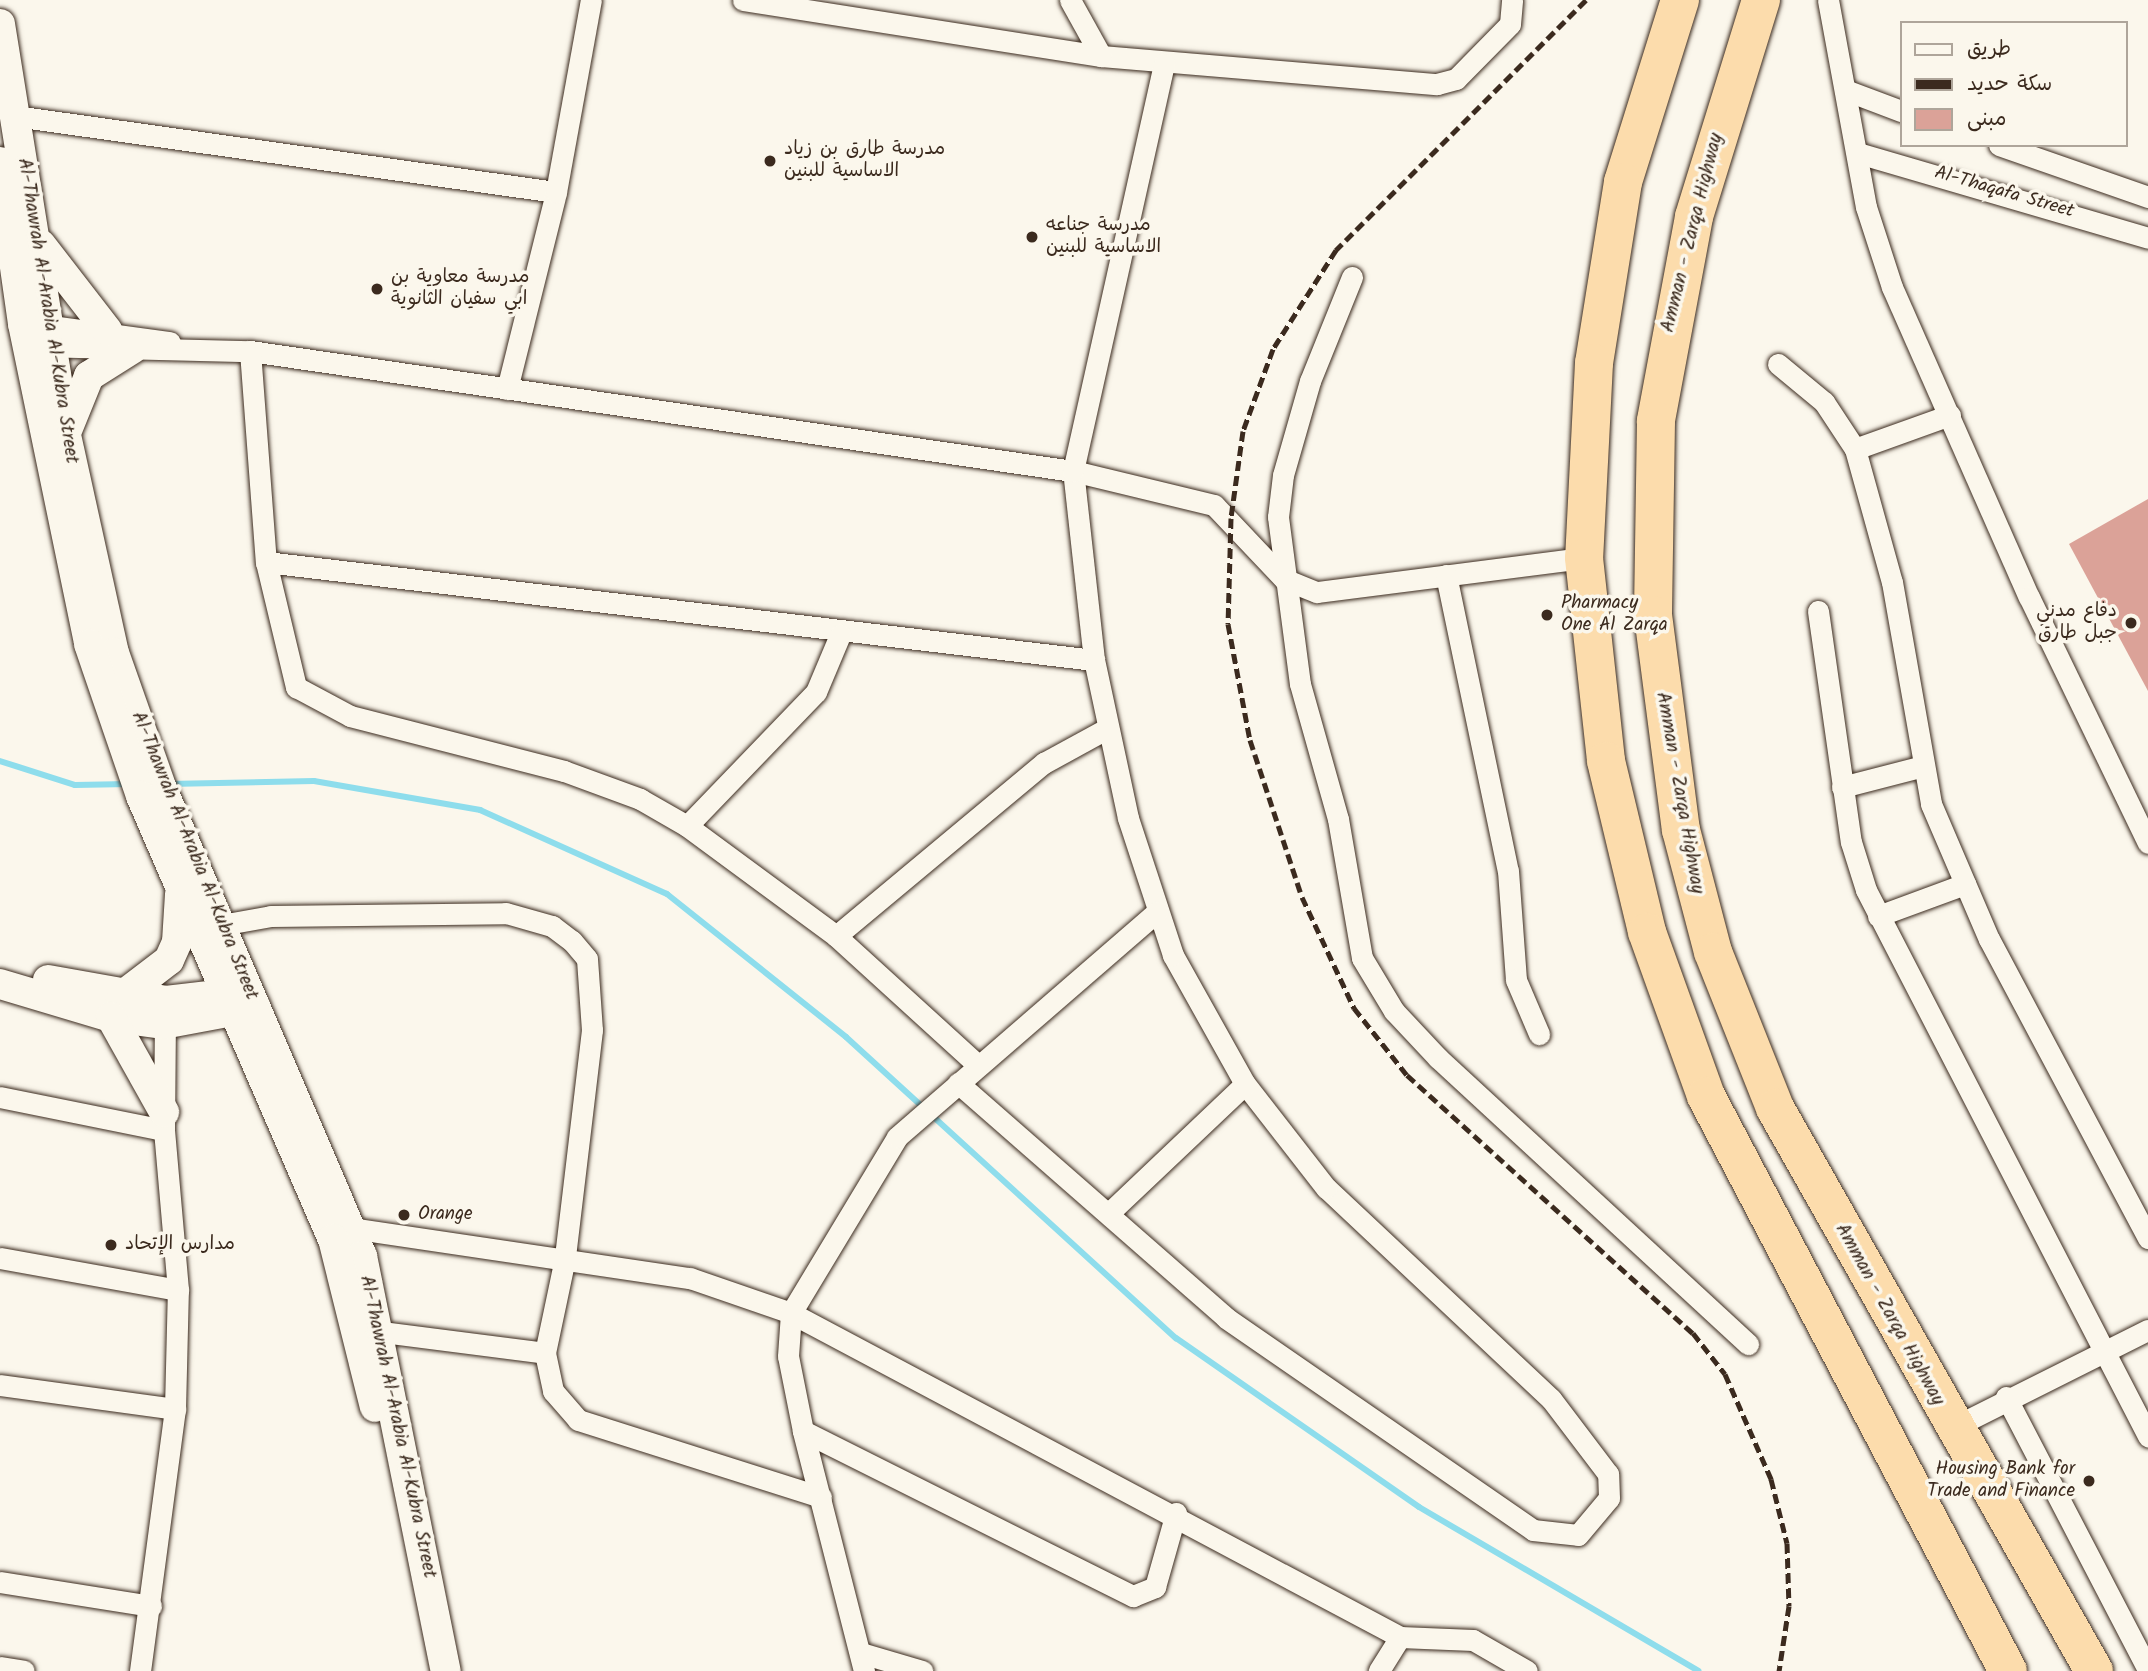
<!DOCTYPE html>
<html>
<head>
<meta charset="utf-8">
<style>
	body { margin:0 }
	#map { position:relative; width:2148px; height:1671px; overflow:hidden; background:#fbf7ec; font-family:Kalam,"Playpen Sans Arabic",sans-serif }
	div>[style] { position:absolute }
	[style*='--x'] { left:calc(var(--x)*1px); top:calc(var(--y)*1px); width:calc(var(--w)*1px); rotate:calc(var(--a)*1deg) }
	.stream>* { height:6px; margin:-3px; padding:0 3px; transform-origin:3px; border-radius:3px; background:#8eddec }
	.building>* { inset:0; background:#dba298 }
	.roads { filter:drop-shadow(0 0 2px #3b2a1e) drop-shadow(0 0 2px #3b2a1e) }
	.street>* { height:21px; margin:-10.5px; padding:0 10.5px; transform-origin:10.5px; border-radius:10.5px; background:#fbf7ec }
	.secondary>* { height:30px; margin:-15px; padding:0 15px; transform-origin:15px; border-radius:15px; background:#fbf7ec }
	.highway>* { height:38px; margin:-19px; padding:0 19px; transform-origin:19px; border-radius:19px; background:#fcdcac }
	.rail>* { height:5px; margin-top:-2.5px; transform-origin:0; background:repeating-linear-gradient(90deg,#3b2a1e 0 10px,transparent 0 15px) }
	.dots>* { width:19px; height:19px; translate:-50% -50%; box-sizing:border-box; border:4px solid #fbf7ec; border-radius:50% }
	span { translate:-50% -50%; white-space:nowrap; text-align:center; line-height:1.15; -webkit-text-stroke:7px #fbf7ec; paint-order:stroke }
	.poi-label { font-size:19px; color:#3b2a1e }
	.left { translate:0 -50%; text-align:left }
	.right { translate:-100% -50%; text-align:right }
	.street-label { font-size:19px; color:#3b2a1e }
	.legend { position:absolute; left:1900px; top:21px; width:228px; height:126px; box-sizing:border-box; background:#fbf7ec; border:2px solid #aea59a; margin:0; padding:9px 12px; list-style:none; font-size:21px; color:#3b2a1e }
	.legend li { display:flex; align-items:center; gap:14px; height:35px }
	.legend b { width:35px; border:2px solid #aea59a }
</style>
</head>
<body>
<div id="map">
	<div class="stream">
		<i style="--x:0;--y:761;--w:79;--a:17.7"></i>
		<i style="--x:75;--y:785;--w:54;--a:-1.1"></i>
		<i style="--x:168;--y:784;--w:146;--a:-1.2"></i>
		<i style="--x:314;--y:781;--w:169;--a:9.9"></i>
		<i style="--x:480;--y:810;--w:205;--a:24.2"></i>
		<i style="--x:667;--y:894;--w:229;--a:38.6"></i>
		<i style="--x:846;--y:1037;--w:447;--a:42.4"></i>
		<i style="--x:1176;--y:1338;--w:296;--a:34.8"></i>
		<i style="--x:1419;--y:1507;--w:324;--a:30.4"></i>
	</div>
	<div class="building">
		<i style="clip-path:polygon(2148px 499px,2148px 691px,2069px 544px)"></i>
	</div>
	<div class="roads">
		<div class="street">
			<i style="--x:743;--y:0;--w:362;--a:8.9"></i>
			<i style="--x:1101;--y:56;--w:337;--a:4.8"></i>
			<i style="--x:1437;--y:84;--w:20;--a:-15"></i>
			<i style="--x:1456;--y:79;--w:77;--a:-45.5"></i>
			<i style="--x:1510;--y:24;--w:24;--a:-85"></i>
			<i style="--x:1070;--y:0;--w:64;--a:61"></i>
			<i style="--x:1828;--y:0;--w:210;--a:79.6"></i>
			<i style="--x:1866;--y:207;--w:84;--a:72"></i>
			<i style="--x:1892;--y:287;--w:339;--a:66.2"></i>
			<i style="--x:2029;--y:597;--w:273;--a:64.2"></i>
			<i style="--x:1848;--y:91;--w:57;--a:20.7"></i>
			<i style="--x:15;--y:116;--w:546;--a:8"></i>
			<i style="--x:1999;--y:145;--w:158;--a:19.2"></i>
			<i style="--x:1858;--y:153;--w:302;--a:16.3"></i>
			<i style="--x:1352;--y:277;--w:112;--a:112"></i>
			<i style="--x:1310;--y:381;--w:98;--a:106"></i>
			<i style="--x:1283;--y:475;--w:42;--a:96.8"></i>
			<i style="--x:1278;--y:517;--w:168;--a:82.5"></i>
			<i style="--x:1300;--y:684;--w:140;--a:74.3"></i>
			<i style="--x:1338;--y:819;--w:141;--a:80.2"></i>
			<i style="--x:1362;--y:958;--w:62;--a:58.9"></i>
			<i style="--x:1394;--y:1011;--w:64;--a:46.9"></i>
			<i style="--x:1438;--y:1058;--w:422;--a:42.7"></i>
			<i style="--x:36;--y:324;--w:135;--a:7.7"></i>
			<i style="--x:38;--y:346;--w:212;--a:1.4"></i>
			<i style="--x:250;--y:351;--w:832;--a:8.3"></i>
			<i style="--x:1073;--y:471;--w:145;--a:13.6"></i>
			<i style="--x:1214;--y:505;--w:102;--a:46.6"></i>
			<i style="--x:1284;--y:579;--w:35;--a:22"></i>
			<i style="--x:1317;--y:592;--w:269;--a:-7.3"></i>
			<i style="--x:250;--y:351;--w:212;--a:85.7"></i>
			<i style="--x:266;--y:562;--w:129;--a:76.5"></i>
			<i style="--x:296;--y:687;--w:61;--a:28.2"></i>
			<i style="--x:350;--y:716;--w:221;--a:14.4"></i>
			<i style="--x:564;--y:771;--w:81;--a:20.2"></i>
			<i style="--x:640;--y:799;--w:54;--a:29.9"></i>
			<i style="--x:687;--y:826;--w:185;--a:36.4"></i>
			<i style="--x:836;--y:936;--w:192;--a:42.3"></i>
			<i style="--x:1778;--y:364;--w:60;--a:39.6"></i>
			<i style="--x:1824;--y:402;--w:56;--a:56.6"></i>
			<i style="--x:1855;--y:449;--w:138;--a:74.5"></i>
			<i style="--x:1892;--y:582;--w:225;--a:80"></i>
			<i style="--x:1931;--y:804;--w:147;--a:66.8"></i>
			<i style="--x:1989;--y:939;--w:339;--a:62"></i>
			<i style="--x:507;--y:389;--w:203;--a:-76"></i>
			<i style="--x:556;--y:192;--w:195;--a:-79.7"></i>
			<i style="--x:1855;--y:449;--w:101;--a:-19.7"></i>
			<i style="--x:266;--y:562;--w:834;--a:6.75"></i>
			<i style="--x:1446;--y:575;--w:302;--a:78.2"></i>
			<i style="--x:1508;--y:871;--w:109;--a:85.8"></i>
			<i style="--x:1516;--y:980;--w:59;--a:66.9"></i>
			<i style="--x:1818;--y:611;--w:233;--a:81.9"></i>
			<i style="--x:1851;--y:842;--w:50;--a:72.6"></i>
			<i style="--x:1866;--y:890;--w:615;--a:62.68"></i>
			<i style="--x:1842;--y:787;--w:84;--a:-14.5"></i>
			<i style="--x:687;--y:826;--w:186;--a:-46.1"></i>
			<i style="--x:816;--y:692;--w:62;--a:-67.2"></i>
			<i style="--x:1878;--y:916;--w:93;--a:-20.2"></i>
			<i style="--x:221;--y:925;--w:51;--a:-10.2"></i>
			<i style="--x:271;--y:916;--w:235;--a:-0.7"></i>
			<i style="--x:506;--y:913;--w:48;--a:15.8"></i>
			<i style="--x:552;--y:926;--w:25;--a:37"></i>
			<i style="--x:572;--y:941;--w:23;--a:50"></i>
			<i style="--x:587;--y:959;--w:71;--a:86"></i>
			<i style="--x:592;--y:1030;--w:230;--a:96.8"></i>
			<i style="--x:565;--y:1258;--w:97;--a:101.9"></i>
			<i style="--x:545;--y:1353;--w:39;--a:78"></i>
			<i style="--x:553;--y:1391;--w:38;--a:49"></i>
			<i style="--x:578;--y:1420;--w:255;--a:17.6"></i>
			<i style="--x:836;--y:936;--w:271;--a:-39.8"></i>
			<i style="--x:1044;--y:763;--w:71;--a:-28.7"></i>
			<i style="--x:958;--y:1083;--w:356;--a:41.2"></i>
			<i style="--x:1226;--y:1318;--w:373;--a:34.6"></i>
			<i style="--x:1533;--y:1530;--w:45;--a:6.3"></i>
			<i style="--x:1578;--y:1535;--w:48;--a:-50"></i>
			<i style="--x:1609;--y:1498;--w:24;--a:-92"></i>
			<i style="--x:1608;--y:1474;--w:94;--a:-127.2"></i>
			<i style="--x:1551;--y:1399;--w:308;--a:-136.8"></i>
			<i style="--x:1326;--y:1188;--w:132;--a:-127.9"></i>
			<i style="--x:1245;--y:1084;--w:148;--a:-119.2"></i>
			<i style="--x:1173;--y:955;--w:144;--a:-108.2"></i>
			<i style="--x:1128;--y:818;--w:162;--a:-102.1"></i>
			<i style="--x:1094;--y:660;--w:190;--a:-96.3"></i>
			<i style="--x:1073;--y:471;--w:417;--a:-77.4"></i>
			<i style="--x:0;--y:1097;--w:167;--a:11.4"></i>
			<i style="--x:1109;--y:1213;--w:187;--a:-43.5"></i>
			<i style="--x:350;--y:1228;--w:344;--a:8.4"></i>
			<i style="--x:690;--y:1278;--w:107;--a:19.1"></i>
			<i style="--x:791;--y:1313;--w:690;--a:28.01"></i>
			<i style="--x:1400;--y:1637;--w:40;--a:122"></i>
			<i style="--x:0;--y:1258;--w:181;--a:10.2"></i>
			<i style="--x:382;--y:1332;--w:164;--a:7.3"></i>
			<i style="--x:0;--y:1385;--w:177;--a:7.8"></i>
			<i style="--x:2006;--y:1397;--w:308;--a:62.5"></i>
			<i style="--x:1952;--y:1428;--w:219;--a:-26.6"></i>
			<i style="--x:803;--y:1431;--w:369;--a:26.6"></i>
			<i style="--x:1133;--y:1596;--w:24;--a:-22"></i>
			<i style="--x:1155;--y:1587;--w:77;--a:-74.2"></i>
			<i style="--x:0;--y:1582;--w:153;--a:9"></i>
			<i style="--x:1400;--y:1637;--w:73;--a:2.4"></i>
			<i style="--x:1473;--y:1640;--w:62;--a:29.9"></i>
			<i style="--x:861;--y:1653;--w:64;--a:16.4"></i>
			<i style="--x:0;--y:1667;--w:24;--a:9"></i>
			<i style="--x:140;--y:1671;--w:264;--a:-82.4"></i>
			<i style="--x:175;--y:1409;--w:119;--a:-88.6"></i>
			<i style="--x:178;--y:1290;--w:161;--a:-95"></i>
			<i style="--x:164;--y:1130;--w:119;--a:-89.5"></i>
			<i style="--x:864;--y:1671;--w:248;--a:-104.3"></i>
			<i style="--x:803;--y:1431;--w:76;--a:-101.3"></i>
			<i style="--x:788;--y:1356;--w:43;--a:-86"></i>
			<i style="--x:791;--y:1313;--w:205;--a:-58.9"></i>
			<i style="--x:897;--y:1137;--w:344;--a:-40.9"></i>
		</div>
		<div class="secondary">
			<i style="--x:0;--y:24;--w:416;--a:80.9"></i>
			<i style="--x:66;--y:435;--w:223;--a:77.6"></i>
			<i style="--x:114;--y:653;--w:144;--a:70.6"></i>
			<i style="--x:162;--y:789;--w:508;--a:66.82"></i>
			<i style="--x:362;--y:1256;--w:423;--a:78.6"></i>
			<i style="--x:0;--y:162;--w:164;--a:81.9"></i>
			<i style="--x:23;--y:324;--w:327;--a:78.3"></i>
			<i style="--x:89;--y:644;--w:161;--a:71.1"></i>
			<i style="--x:141;--y:796;--w:483;--a:66.6"></i>
			<i style="--x:333;--y:1239;--w:173;--a:76"></i>
			<i style="--x:41;--y:245;--w:108;--a:52.2"></i>
			<i style="--x:68;--y:428;--w:56;--a:-68"></i>
			<i style="--x:89;--y:376;--w:51;--a:-32.1"></i>
			<i style="--x:48;--y:980;--w:120;--a:10.1"></i>
			<i style="--x:166;--y:1001;--w:67;--a:-6.8"></i>
			<i style="--x:0;--y:984;--w:116;--a:16.6"></i>
			<i style="--x:111;--y:1017;--w:52;--a:7.7"></i>
			<i style="--x:163;--y:1024;--w:94;--a:-10.5"></i>
			<i style="--x:122;--y:996;--w:59;--a:-37.5"></i>
			<i style="--x:169;--y:960;--w:20;--a:-66"></i>
			<i style="--x:177;--y:942;--w:48;--a:-86.4"></i>
			<i style="--x:111;--y:1017;--w:109;--a:60.8"></i>
		</div>
		<div class="highway">
			<i style="--x:1680;--y:0;--w:191;--a:107.4"></i>
			<i style="--x:1623;--y:182;--w:183;--a:99.1"></i>
			<i style="--x:1594;--y:363;--w:195;--a:92.9"></i>
			<i style="--x:1584;--y:558;--w:204;--a:83.8"></i>
			<i style="--x:1606;--y:761;--w:176;--a:76.5"></i>
			<i style="--x:1647;--y:932;--w:174;--a:70.2"></i>
			<i style="--x:1706;--y:1096;--w:649;--a:62.29"></i>
			<i style="--x:1761;--y:0;--w:227;--a:107.2"></i>
			<i style="--x:1694;--y:217;--w:208;--a:100.6"></i>
			<i style="--x:1656;--y:421;--w:194;--a:90.9"></i>
			<i style="--x:1653;--y:615;--w:217;--a:82.6"></i>
			<i style="--x:1681;--y:830;--w:126;--a:75.3"></i>
			<i style="--x:1713;--y:952;--w:168;--a:68.3"></i>
			<i style="--x:1775;--y:1108;--w:647;--a:60.46"></i>
		</div>
	</div>
	<div class="rail">
		<i style="--x:1586;--y:0;--w:354;--a:135"></i>
		<i style="--x:1336;--y:250;--w:117;--a:122.5"></i>
		<i style="--x:1273;--y:349;--w:87;--a:110.1"></i>
		<i style="--x:1243;--y:431;--w:88;--a:97.9"></i>
		<i style="--x:1231;--y:518;--w:106;--a:91.6"></i>
		<i style="--x:1228;--y:624;--w:118;--a:79.3"></i>
		<i style="--x:1250;--y:740;--w:165;--a:71.7"></i>
		<i style="--x:1302;--y:897;--w:123;--a:64.9"></i>
		<i style="--x:1354;--y:1008;--w:85;--a:51.7"></i>
		<i style="--x:1407;--y:1075;--w:385;--a:42.1"></i>
		<i style="--x:1693;--y:1333;--w:52;--a:52"></i>
		<i style="--x:1725;--y:1374;--w:115;--a:66.3"></i>
		<i style="--x:1771;--y:1479;--w:66;--a:76"></i>
		<i style="--x:1787;--y:1543;--w:63;--a:88.2"></i>
		<i style="--x:1789;--y:1606;--w:66;--a:98.7"></i>
	</div>
	<div class="dots">
		<i style="left:770px;top:161px;background:#3b2a1e"></i>
		<i style="left:1032px;top:237px;background:#3b2a1e"></i>
		<i style="left:377px;top:289px;background:#3b2a1e"></i>
		<i style="left:1547px;top:615px;background:#3b2a1e"></i>
		<i style="left:2131px;top:623px;background:#3b2a1e"></i>
		<i style="left:404px;top:1215px;background:#3b2a1e"></i>
		<i style="left:111px;top:1245px;background:#3b2a1e"></i>
		<i style="left:2089px;top:1481px;background:#3b2a1e"></i>
	</div>
	<div class="poi-label">
		<span class="left" style="left:784px;top:161px">مدرسة طارق بن زياد<br>الاساسية للبنين</span>
		<span class="left" style="left:1046px;top:237px">مدرسة جناعه<br>الاساسية للبنين</span>
		<span class="left" style="left:391px;top:289px">مدرسة معاوية بن<br>ابي سفيان الثانوية</span>
		<span class="left" style="left:1561px;top:615px">Pharmacy<br>One Al Zarqa</span>
		<span class="right" style="left:2117px;top:623px">دفاع مدني<br>جبل طارق</span>
		<span class="left" style="left:418px;top:1215px">Orange</span>
		<span class="left" style="left:125px;top:1245px">مدارس الإتحاد</span>
		<span class="right" style="left:2075px;top:1481px">Housing Bank for<br>Trade and Finance</span>
	</div>
	<div class="street-label">
		<span style="left:2004px;top:193px;rotate:16deg">Al-Thaqafa Street</span>
		<span style="left:1693px;top:233px;rotate:-76deg">Amman - Zarqa Highway</span>
		<span style="left:47px;top:311px;rotate:81deg">Al-Thawrah Al-Arabia Al-Kubra Street</span>
		<span style="left:1679px;top:793px;rotate:80deg">Amman - Zarqa Highway</span>
		<span style="left:194px;top:856px;rotate:68deg">Al-Thawrah Al-Arabia Al-Kubra Street</span>
		<span style="left:1889px;top:1315px;rotate:61deg">Amman - Zarqa Highway</span>
		<span style="left:397px;top:1427px;rotate:78deg">Al-Thawrah Al-Arabia Al-Kubra Street</span>
	</div>
	<ul class="legend">
	<li><b style="height:9px;background:#fbf7ec"></b>طريق</li>
	<li><b style="height:9px;background:#3b2a1e"></b>سكة حديد</li>
	<li><b style="height:19px;background:#dba298"></b>مبنى</li>
	</ul>
</div>
</body>
</html>
